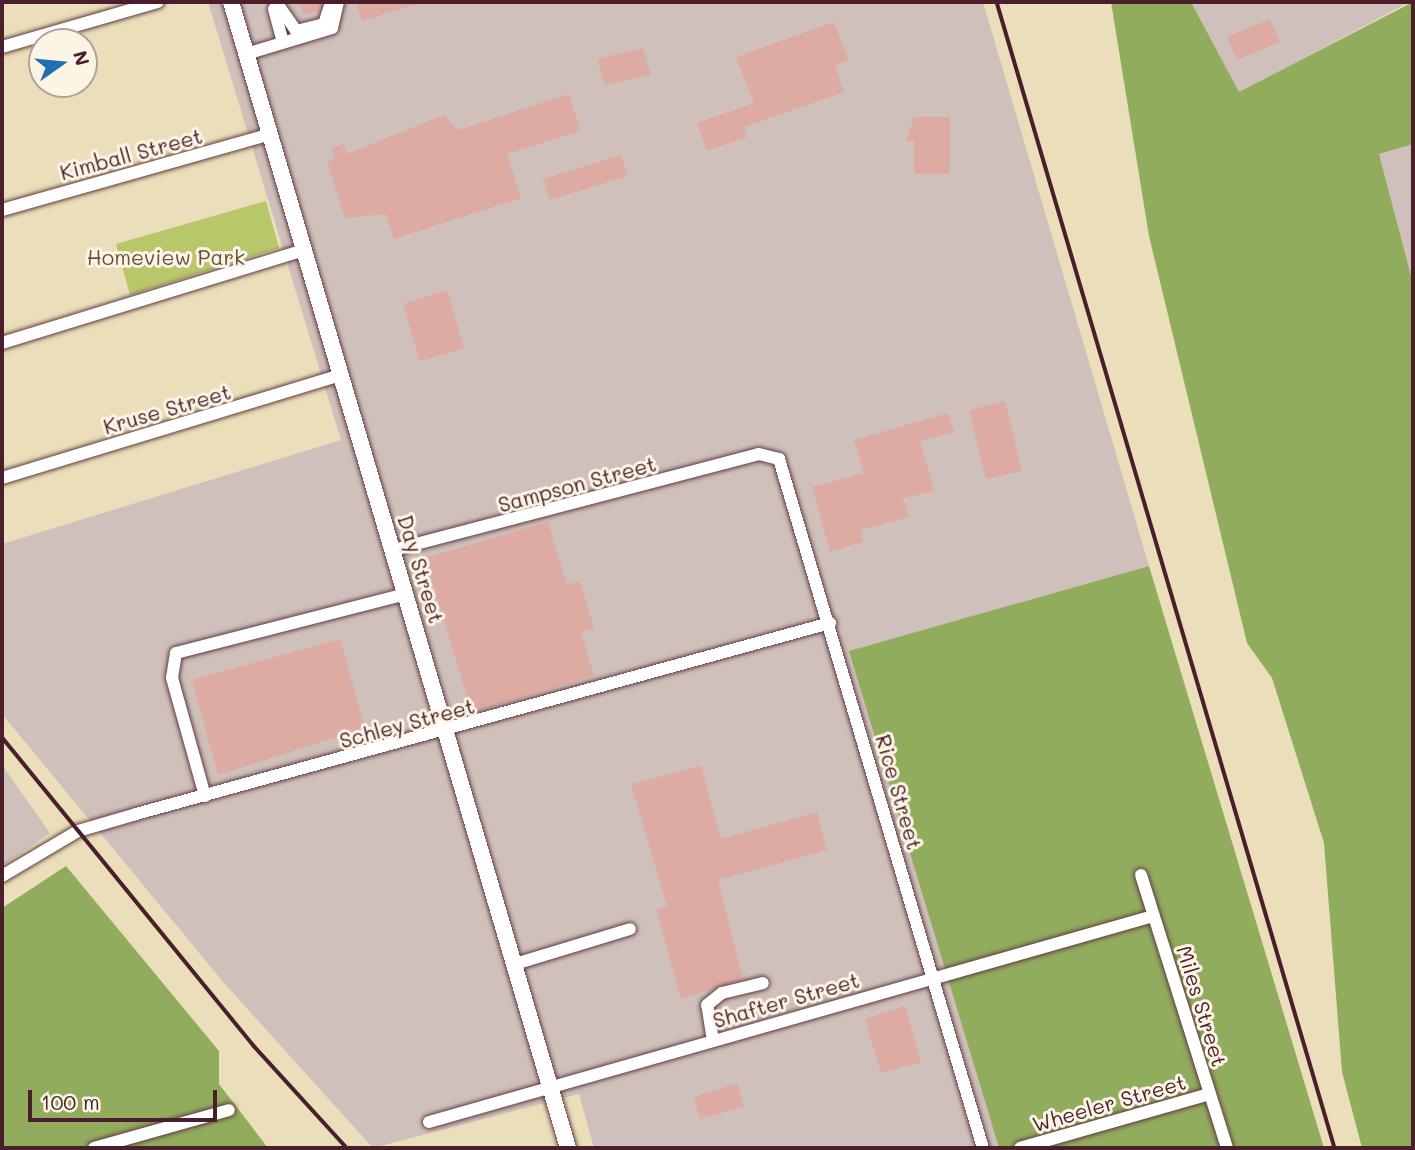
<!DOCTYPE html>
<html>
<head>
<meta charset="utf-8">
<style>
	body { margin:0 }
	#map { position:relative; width:1415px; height:1150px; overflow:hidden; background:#eadfba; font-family:Mali,sans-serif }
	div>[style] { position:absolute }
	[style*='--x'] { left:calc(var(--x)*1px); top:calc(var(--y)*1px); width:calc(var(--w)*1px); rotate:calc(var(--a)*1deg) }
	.industrial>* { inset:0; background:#cfc0bb }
	.green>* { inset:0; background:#b8c76a }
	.forest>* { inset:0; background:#92ac5e }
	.building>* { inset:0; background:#deaba3 }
	.roads { filter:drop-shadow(0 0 2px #623c40) drop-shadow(0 0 2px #623c40) }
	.minor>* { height:12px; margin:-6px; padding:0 6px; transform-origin:6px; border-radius:6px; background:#fff }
	.major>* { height:16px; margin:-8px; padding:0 8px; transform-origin:8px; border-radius:8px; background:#fff }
	.rail>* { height:3.5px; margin:-1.75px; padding:0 1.75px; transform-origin:1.75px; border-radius:1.75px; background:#4a1f2b }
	span { translate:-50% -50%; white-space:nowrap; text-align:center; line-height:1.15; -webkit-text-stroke:6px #fcf5e5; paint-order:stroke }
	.street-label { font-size:21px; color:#4a1f2b }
	.park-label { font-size:21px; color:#6b513e }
	.frame { position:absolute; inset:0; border:4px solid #4a1f2b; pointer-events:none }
	.north { position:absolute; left:28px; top:28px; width:70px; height:70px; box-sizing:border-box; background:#fcf5e5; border:2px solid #b59f9b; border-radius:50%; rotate:75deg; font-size:19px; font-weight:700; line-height:28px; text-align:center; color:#4a1f2b }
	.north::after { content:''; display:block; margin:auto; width:24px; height:32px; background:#1f6fb2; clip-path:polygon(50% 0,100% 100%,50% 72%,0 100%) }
	.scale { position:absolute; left:28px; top:1090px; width:189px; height:32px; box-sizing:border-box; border:4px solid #4a1f2b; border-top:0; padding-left:9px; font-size:21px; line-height:24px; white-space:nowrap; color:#4a1f2b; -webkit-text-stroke:5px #fcf5e5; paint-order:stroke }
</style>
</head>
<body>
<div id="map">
	<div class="industrial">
		<i style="clip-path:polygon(208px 2px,983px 2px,1149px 566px,850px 651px,999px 1148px,594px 1148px,579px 1094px,373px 1148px,224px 983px,2px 714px,2px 544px,341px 440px)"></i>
		<i style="clip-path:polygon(1191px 2px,1409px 2px,1239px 93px)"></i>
		<i style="clip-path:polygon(1413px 144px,1413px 283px,1379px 154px)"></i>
		<i style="clip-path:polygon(2px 765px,50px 833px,2px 866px)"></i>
	</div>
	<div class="green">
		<i style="clip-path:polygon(266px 201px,279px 248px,130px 295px,116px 244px)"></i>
	</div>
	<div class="forest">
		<i style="clip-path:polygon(1111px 2px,1191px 2px,1239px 92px,1413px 2px,1413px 144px,1379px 154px,1413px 283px,1413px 1148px,1362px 1148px,1342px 1072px,1324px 843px,1272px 678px,1247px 643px,1149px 236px)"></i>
		<i style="clip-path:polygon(1149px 566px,1324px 1148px,999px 1148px,849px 651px)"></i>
		<i style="clip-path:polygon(66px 866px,219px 1051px,219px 1084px,268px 1148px,2px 1148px,2px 908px)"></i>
	</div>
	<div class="building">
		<i style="clip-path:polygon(299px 2px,322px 2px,319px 10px,304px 15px)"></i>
		<i style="clip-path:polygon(356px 2px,416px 2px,416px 4px,362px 21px)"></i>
		<i style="clip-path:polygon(1270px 19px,1280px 42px,1237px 60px,1227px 37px)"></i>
		<i style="clip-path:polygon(834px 22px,849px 60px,835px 65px,844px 92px,744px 127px,747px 137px,707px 151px,697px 123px,754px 103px,736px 57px)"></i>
		<i style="clip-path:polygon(643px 48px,651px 75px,605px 85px,597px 59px)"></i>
		<i style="clip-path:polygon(569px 94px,580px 131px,507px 154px,521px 198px,394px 239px,386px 214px,345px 218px,327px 161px,335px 159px,332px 148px,344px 144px,347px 154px,444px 115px,458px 130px)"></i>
		<i style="clip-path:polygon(914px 117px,950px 117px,950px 174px,914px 174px,914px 141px,906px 141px)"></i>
		<i style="clip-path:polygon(621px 155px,627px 176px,550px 200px,543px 179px)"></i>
		<i style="clip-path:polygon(447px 290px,464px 348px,420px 361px,403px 304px)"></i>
		<i style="clip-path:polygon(1005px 401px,1022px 471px,986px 479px,969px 410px)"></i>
		<i style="clip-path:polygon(948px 413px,954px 432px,920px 441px,934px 490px,903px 499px,909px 517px,861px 530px,863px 542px,830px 552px,812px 487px,864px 473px,854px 440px)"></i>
		<i style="clip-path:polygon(548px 522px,567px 585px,580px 581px,594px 628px,581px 632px,594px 676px,472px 713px,425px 558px)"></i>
		<i style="clip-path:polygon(340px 639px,365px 728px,218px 775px,192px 680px)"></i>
		<i style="clip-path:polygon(701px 766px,721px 839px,817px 812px,827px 850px,718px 880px,743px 979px,681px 999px,656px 909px,667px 906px,631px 784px)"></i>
		<i style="clip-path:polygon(905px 1006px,921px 1062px,881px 1073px,865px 1019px)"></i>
		<i style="clip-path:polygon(737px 1083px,744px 1106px,700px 1119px,694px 1097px)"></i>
	</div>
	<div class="roads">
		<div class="minor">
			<i style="--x:276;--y:2;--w:35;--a:55"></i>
			<i style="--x:296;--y:31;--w:29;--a:-14"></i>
			<i style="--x:324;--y:24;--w:23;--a:-72"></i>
			<i style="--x:274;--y:9;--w:35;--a:75"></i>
			<i style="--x:2;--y:47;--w:162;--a:-16.1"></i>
			<i style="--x:246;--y:54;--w:90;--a:-16.8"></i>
			<i style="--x:332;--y:28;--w:27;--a:-77"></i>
			<i style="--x:2;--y:210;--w:279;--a:-15.8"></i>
			<i style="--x:2;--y:343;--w:316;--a:-17.1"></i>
			<i style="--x:2;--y:478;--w:354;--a:-16.9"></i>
			<i style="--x:393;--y:550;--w:378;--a:-14.7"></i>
			<i style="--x:759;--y:454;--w:21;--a:14"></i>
			<i style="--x:779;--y:459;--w:719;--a:73.51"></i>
			<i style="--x:205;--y:796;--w:123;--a:-105.6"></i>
			<i style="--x:172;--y:678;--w:25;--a:-81"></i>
			<i style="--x:176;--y:653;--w:237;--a:-14.4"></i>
			<i style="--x:1141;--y:875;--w:286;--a:72.5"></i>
			<i style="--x:2;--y:876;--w:88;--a:-30.6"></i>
			<i style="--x:78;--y:831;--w:60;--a:-16.3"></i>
			<i style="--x:136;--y:814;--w:720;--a:-15.39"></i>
			<i style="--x:515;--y:964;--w:120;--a:-16.9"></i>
			<i style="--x:713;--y:1041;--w:36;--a:-99"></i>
			<i style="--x:707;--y:1005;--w:19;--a:-39"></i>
			<i style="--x:722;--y:993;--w:42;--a:-13.7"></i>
			<i style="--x:429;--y:1122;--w:753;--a:-15.88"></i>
			<i style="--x:94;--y:1148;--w:140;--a:-15.7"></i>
			<i style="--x:1020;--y:1148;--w:197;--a:-15.9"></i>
		</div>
		<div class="major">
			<i style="--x:231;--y:2;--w:1195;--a:73.61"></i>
		</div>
	</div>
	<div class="rail">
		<i style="--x:997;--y:2;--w:1195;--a:73.57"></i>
		<i style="--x:2;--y:737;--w:399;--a:50.8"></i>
		<i style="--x:254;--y:1046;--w:138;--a:47.6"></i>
	</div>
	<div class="street-label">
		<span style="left:131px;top:154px;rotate:-15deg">Kimball Street</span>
		<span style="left:167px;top:409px;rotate:-16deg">Kruse Street</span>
		<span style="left:577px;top:484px;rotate:-15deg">Sampson Street</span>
		<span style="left:421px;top:569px;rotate:73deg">Day Street</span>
		<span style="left:407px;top:723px;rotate:-15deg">Schley Street</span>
		<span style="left:899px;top:792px;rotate:74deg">Rice Street</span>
		<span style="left:786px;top:1000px;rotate:-16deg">Shafter Street</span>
		<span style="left:1202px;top:1006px;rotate:73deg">Miles Street</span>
		<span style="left:1109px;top:1103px;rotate:-16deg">Wheeler Street</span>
	</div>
	<div class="park-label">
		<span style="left:166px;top:257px">Homeview Park</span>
	</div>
	<div class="frame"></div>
	<div class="north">N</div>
	<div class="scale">100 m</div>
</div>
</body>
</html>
